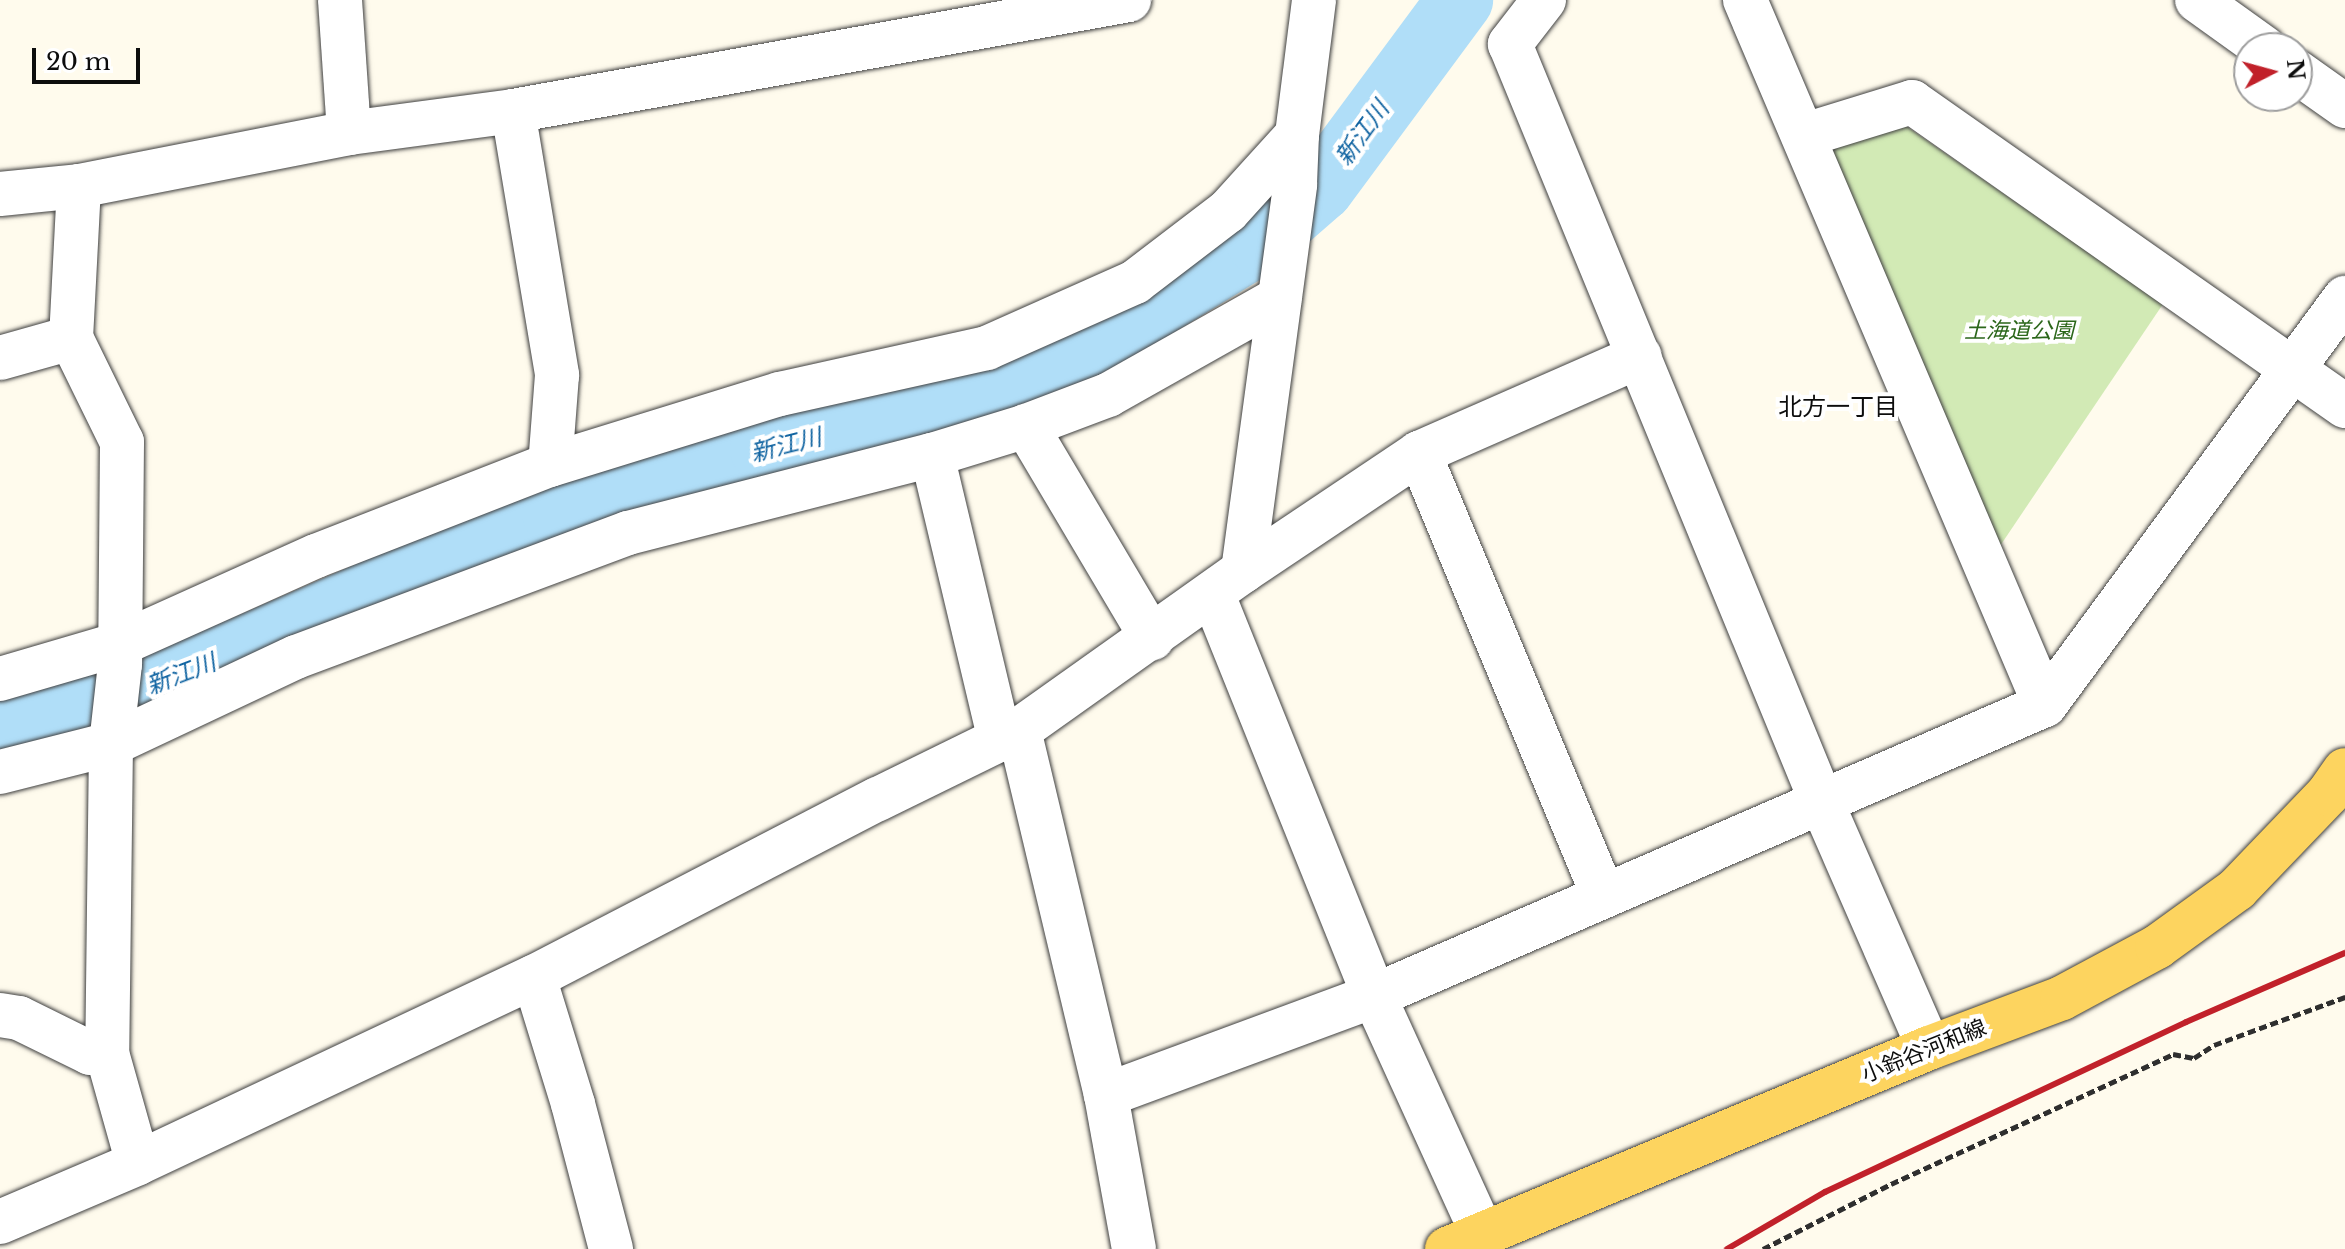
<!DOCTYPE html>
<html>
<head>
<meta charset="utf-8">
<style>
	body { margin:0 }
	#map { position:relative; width:2345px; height:1249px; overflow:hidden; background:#fffbed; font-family:"Libre Baskerville","Noto Sans JP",serif }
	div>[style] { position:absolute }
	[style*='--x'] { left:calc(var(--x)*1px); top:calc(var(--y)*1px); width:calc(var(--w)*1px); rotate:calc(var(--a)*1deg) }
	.green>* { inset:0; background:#d2eab5 }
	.river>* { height:66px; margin:-33px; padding:0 33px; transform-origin:33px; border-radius:33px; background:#b0def8 }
	.path>* { height:5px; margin-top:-2.5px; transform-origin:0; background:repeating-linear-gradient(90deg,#2f2f2f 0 8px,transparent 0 12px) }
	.roads { filter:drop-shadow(0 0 2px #404040) drop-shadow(0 0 2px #404040) }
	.minor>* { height:44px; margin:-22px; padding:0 22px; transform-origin:22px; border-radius:22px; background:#fff }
	.major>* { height:44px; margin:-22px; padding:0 22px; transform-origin:22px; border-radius:22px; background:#fdd45f }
	.rail>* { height:6px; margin:-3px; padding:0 3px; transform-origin:3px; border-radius:3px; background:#c1212a }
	span { translate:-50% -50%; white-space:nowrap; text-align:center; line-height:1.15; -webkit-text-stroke:8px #fff; paint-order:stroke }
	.park-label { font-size:22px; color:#2c671b; font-style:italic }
	.street-label { font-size:22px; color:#0d0d0d }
	.water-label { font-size:24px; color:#1265a2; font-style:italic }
	.neighbourhood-label { font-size:24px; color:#0d0d0d }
	.north { position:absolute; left:2233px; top:32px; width:80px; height:80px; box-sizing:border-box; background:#fff; border:2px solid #9e9e9e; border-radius:50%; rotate:84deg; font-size:22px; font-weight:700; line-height:32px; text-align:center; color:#0d0d0d }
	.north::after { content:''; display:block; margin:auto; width:28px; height:36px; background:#c1212a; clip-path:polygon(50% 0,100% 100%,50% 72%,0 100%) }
	.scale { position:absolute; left:32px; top:48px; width:108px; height:36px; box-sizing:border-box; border:4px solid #0d0d0d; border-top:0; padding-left:10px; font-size:24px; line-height:28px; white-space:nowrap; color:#0d0d0d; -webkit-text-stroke:6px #fff; paint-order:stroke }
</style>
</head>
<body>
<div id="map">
	<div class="green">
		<i style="clip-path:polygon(1903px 124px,2163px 304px,2000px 546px,1828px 149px)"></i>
	</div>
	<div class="river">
		<i style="--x:0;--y:727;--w:84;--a:-12.4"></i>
		<i style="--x:82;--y:709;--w:79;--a:-16.8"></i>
		<i style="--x:158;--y:686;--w:433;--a:-23.5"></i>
		<i style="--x:555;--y:513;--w:218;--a:-17.1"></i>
		<i style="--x:763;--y:449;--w:262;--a:-13"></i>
		<i style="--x:1018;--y:390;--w:283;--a:-31.6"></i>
		<i style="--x:1259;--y:242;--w:82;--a:-41.1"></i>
		<i style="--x:1321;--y:188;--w:234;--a:-53.5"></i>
	</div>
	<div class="path">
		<i style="--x:1763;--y:1249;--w:144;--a:-26.9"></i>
		<i style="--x:1891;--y:1184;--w:311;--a:-24.7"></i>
		<i style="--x:2173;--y:1054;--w:21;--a:11"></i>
		<i style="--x:2194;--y:1058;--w:24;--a:-33"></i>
		<i style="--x:2214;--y:1045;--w:140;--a:-20.1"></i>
	</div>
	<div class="roads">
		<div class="minor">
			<i style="--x:340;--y:0;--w:133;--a:86.1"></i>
			<i style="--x:1544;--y:0;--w:56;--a:127.7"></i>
			<i style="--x:1510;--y:44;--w:821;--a:67.65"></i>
			<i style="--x:1822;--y:803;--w:267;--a:66.4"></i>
			<i style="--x:1745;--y:0;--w:766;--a:66.95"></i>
			<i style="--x:2197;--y:0;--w:82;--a:35.6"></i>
			<i style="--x:2297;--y:72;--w:59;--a:35.3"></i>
			<i style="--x:513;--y:111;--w:268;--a:80.5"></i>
			<i style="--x:557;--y:375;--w:90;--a:94.4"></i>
			<i style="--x:1805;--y:135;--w:112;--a:-17.1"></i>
			<i style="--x:1912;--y:102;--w:529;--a:35.07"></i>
			<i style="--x:79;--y:186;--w:152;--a:93"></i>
			<i style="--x:71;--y:338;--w:116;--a:63.9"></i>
			<i style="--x:122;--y:442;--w:222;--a:90.5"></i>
			<i style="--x:120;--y:664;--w:81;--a:96.4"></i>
			<i style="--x:111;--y:744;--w:309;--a:90.7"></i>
			<i style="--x:107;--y:1053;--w:114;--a:74.3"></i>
			<i style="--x:0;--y:194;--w:79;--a:-5.8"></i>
			<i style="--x:79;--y:186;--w:275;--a:-11.1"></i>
			<i style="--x:349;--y:133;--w:165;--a:-7.6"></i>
			<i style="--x:513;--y:111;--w:626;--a:-10.21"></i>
			<i style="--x:0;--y:358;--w:74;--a:-15.7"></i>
			<i style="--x:1026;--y:426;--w:247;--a:59.3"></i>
			<i style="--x:1419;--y:453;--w:478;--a:67.4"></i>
			<i style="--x:932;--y:455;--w:293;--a:76.6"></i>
			<i style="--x:1243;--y:571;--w:390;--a:-82.3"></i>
			<i style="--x:1295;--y:184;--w:49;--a:-87.7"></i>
			<i style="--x:1297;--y:135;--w:136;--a:-82.8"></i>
			<i style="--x:1213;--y:595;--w:432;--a:68.1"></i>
			<i style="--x:1374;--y:996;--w:260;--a:65.5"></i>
			<i style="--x:0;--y:679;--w:125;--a:-16.3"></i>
			<i style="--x:120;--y:644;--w:215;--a:-24.2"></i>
			<i style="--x:316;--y:556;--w:251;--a:-21.3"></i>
			<i style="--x:550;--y:465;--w:241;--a:-17.2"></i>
			<i style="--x:780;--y:394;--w:212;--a:-12.5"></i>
			<i style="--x:987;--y:348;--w:162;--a:-24"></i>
			<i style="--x:1135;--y:282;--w:117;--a:-37.4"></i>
			<i style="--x:1228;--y:211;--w:103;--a:-47.8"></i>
			<i style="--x:1019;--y:730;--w:375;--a:76.6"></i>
			<i style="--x:1106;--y:1095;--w:157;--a:79.7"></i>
			<i style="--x:0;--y:772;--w:114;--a:-14.2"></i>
			<i style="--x:111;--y:744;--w:204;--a:-25.2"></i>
			<i style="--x:296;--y:657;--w:354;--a:-20.5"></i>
			<i style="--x:628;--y:533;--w:314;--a:-14.4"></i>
			<i style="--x:932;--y:455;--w:98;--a:-17.1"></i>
			<i style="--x:1026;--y:426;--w:88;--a:-20.7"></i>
			<i style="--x:1108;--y:395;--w:197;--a:-29.4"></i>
			<i style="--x:534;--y:977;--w:133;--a:72.9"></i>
			<i style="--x:573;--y:1104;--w:150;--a:75.3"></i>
			<i style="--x:0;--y:1015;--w:19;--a:9"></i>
			<i style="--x:19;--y:1018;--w:79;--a:26.2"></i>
			<i style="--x:90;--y:1053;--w:17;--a:0"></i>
			<i style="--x:1106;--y:1095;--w:286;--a:-20.3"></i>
			<i style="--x:1374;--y:996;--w:731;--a:-23.45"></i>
			<i style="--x:2045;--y:705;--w:506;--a:-53.61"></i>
			<i style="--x:0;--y:1222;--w:150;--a:-23.1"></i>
			<i style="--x:138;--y:1163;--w:438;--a:-25.2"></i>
			<i style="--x:534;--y:977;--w:387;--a:-27.4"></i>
			<i style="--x:878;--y:799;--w:157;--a:-26.1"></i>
			<i style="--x:1019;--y:730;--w:275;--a:-35.4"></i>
			<i style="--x:1243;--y:571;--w:212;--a:-33.8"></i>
			<i style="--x:1419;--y:453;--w:241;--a:-23.7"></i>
		</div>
		<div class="major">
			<i style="--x:1447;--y:1249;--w:522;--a:-22.64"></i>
			<i style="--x:1929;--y:1048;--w:142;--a:-20.6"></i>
			<i style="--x:2062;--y:998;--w:108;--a:-28.2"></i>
			<i style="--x:2157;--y:947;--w:99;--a:-35.9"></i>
			<i style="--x:2237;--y:889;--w:132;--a:-46.2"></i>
			<i style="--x:2328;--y:794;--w:29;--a:-55"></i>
		</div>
	</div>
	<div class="rail">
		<i style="--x:1727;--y:1249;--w:113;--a:-30.2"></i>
		<i style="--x:1825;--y:1192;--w:399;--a:-25.2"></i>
		<i style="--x:2186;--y:1022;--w:173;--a:-23.5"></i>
	</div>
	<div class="park-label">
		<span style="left:2019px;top:331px">土海道公園</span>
	</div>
	<div class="street-label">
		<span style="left:1924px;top:1051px;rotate:-22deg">小鈴谷河和線</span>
	</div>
	<div class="water-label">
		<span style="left:1362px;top:133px;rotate:-54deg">新江川</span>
		<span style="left:786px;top:445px;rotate:-14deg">新江川</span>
		<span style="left:181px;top:674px;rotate:-21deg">新江川</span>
	</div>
	<div class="neighbourhood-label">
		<span style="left:1838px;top:407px">北方一丁目</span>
	</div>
	<div class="north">N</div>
	<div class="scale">20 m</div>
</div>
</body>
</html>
